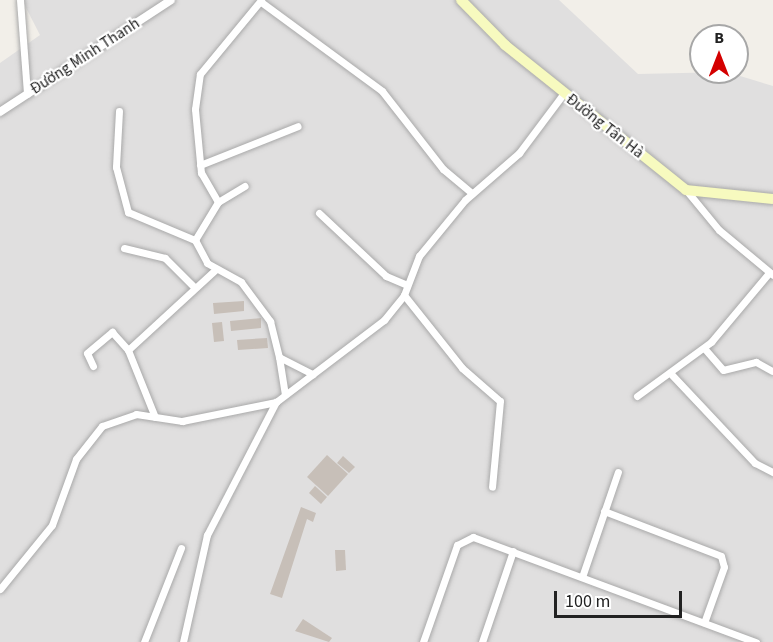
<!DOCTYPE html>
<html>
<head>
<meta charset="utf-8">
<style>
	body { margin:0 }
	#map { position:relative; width:773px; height:642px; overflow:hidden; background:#f2efe9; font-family:"Source Sans 3",sans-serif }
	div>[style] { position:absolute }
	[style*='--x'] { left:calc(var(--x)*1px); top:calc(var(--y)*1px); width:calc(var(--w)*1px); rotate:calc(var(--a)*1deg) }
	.residential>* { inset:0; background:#e0dfdf }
	.building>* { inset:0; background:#c7bfb8 }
	.roads { filter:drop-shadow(0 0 2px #a9a9a9) drop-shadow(0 0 2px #a9a9a9) }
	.minor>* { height:7px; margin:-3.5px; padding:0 3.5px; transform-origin:3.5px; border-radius:3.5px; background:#fff }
	.tertiary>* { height:8px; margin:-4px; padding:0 4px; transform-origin:4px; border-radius:4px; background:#fff }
	.secondary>* { height:10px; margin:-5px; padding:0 5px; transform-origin:5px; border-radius:5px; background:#f7fabf }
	span { translate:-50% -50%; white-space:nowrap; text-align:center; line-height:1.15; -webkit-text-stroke:4.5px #fff; paint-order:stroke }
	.street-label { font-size:16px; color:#222 }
	.north { position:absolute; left:689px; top:24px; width:60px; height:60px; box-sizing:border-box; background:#fff; border:2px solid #a7a7a7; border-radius:50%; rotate:0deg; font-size:16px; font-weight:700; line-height:24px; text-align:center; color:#222 }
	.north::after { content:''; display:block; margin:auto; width:21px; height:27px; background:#d40000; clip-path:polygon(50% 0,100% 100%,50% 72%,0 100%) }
	.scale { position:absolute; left:554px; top:591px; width:128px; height:27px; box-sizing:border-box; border:3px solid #222; border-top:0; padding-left:8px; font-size:18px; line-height:21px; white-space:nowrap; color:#222; -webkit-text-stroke:4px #fff; paint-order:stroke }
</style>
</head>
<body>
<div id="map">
	<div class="residential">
		<i style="clip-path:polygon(22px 0,559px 0,638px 74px,727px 72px,773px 86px,773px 642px,0 642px,0 63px,40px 35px)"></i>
	</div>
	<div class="building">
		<i style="clip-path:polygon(244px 301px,244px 311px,214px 314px,213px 303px)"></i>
		<i style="clip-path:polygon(261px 318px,261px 328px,231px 331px,230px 321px)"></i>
		<i style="clip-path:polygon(222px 322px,224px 341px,214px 342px,212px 323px)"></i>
		<i style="clip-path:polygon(267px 338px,268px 348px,238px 350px,237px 340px)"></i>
		<i style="clip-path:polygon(327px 455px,348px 474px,328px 496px,307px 477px)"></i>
		<i style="clip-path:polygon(343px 456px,355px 467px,349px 473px,337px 463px)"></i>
		<i style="clip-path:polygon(315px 486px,327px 497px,321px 504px,309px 493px)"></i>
		<i style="clip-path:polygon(301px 507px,316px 513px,313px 522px,307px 519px,282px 598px,270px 594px)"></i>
		<i style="clip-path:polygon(335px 550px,345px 550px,346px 570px,336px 571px)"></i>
		<i style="clip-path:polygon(303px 619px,332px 638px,329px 642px,295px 631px)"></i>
	</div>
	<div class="roads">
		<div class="minor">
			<i style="--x:20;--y:0;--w:94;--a:85.7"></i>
			<i style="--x:261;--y:2;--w:150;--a:36.3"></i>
			<i style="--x:382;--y:91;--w:99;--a:52"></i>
			<i style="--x:443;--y:169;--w:38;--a:40"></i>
			<i style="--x:119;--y:111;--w:56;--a:93.1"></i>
			<i style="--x:116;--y:167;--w:47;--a:75.1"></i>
			<i style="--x:128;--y:212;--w:73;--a:22.7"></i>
			<i style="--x:195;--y:240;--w:26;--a:62"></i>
			<i style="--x:207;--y:263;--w:39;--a:29"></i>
			<i style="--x:241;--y:282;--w:49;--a:53.4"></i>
			<i style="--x:270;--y:321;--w:37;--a:76"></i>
			<i style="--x:279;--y:357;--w:38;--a:27"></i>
			<i style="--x:200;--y:165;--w:105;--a:-21.7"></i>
			<i style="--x:686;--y:190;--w:52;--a:50.5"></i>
			<i style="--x:719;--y:230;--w:70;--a:39.8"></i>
			<i style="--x:218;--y:202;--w:34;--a:-120"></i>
			<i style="--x:201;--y:173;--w:64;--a:-95.4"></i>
			<i style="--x:195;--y:109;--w:35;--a:-82"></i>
			<i style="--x:200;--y:74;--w:96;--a:-50.5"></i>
			<i style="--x:319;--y:213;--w:92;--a:43.2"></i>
			<i style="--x:386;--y:276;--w:23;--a:23"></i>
			<i style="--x:195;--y:240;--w:44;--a:-58.8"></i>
			<i style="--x:218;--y:202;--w:31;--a:-31"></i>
			<i style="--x:124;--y:248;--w:42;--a:13.7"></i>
			<i style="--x:165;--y:258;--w:40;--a:45"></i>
			<i style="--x:404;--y:295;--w:93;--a:51.5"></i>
			<i style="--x:462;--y:368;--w:50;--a:41"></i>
			<i style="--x:500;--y:401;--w:86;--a:95.3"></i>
			<i style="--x:704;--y:348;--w:29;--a:49"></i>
			<i style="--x:723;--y:370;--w:34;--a:-14"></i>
			<i style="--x:756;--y:362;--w:18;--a:29"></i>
			<i style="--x:128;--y:350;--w:118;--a:-42.6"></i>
			<i style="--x:279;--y:357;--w:38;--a:81"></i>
			<i style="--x:93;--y:366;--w:14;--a:-115"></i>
			<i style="--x:87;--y:353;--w:33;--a:-40"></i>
			<i style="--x:112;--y:332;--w:24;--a:48"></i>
			<i style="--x:128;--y:350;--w:72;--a:68.1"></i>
			<i style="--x:672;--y:375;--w:121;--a:46.7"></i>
			<i style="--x:755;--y:463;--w:20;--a:27"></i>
			<i style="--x:637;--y:396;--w:92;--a:-36.1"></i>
			<i style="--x:711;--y:342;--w:90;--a:-50"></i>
			<i style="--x:604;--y:511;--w:125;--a:21"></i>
			<i style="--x:721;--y:556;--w:11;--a:75"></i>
			<i style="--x:724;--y:567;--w:59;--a:109.7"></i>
			<i style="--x:582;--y:577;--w:111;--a:-71.1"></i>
			<i style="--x:0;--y:589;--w:82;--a:-50.9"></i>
			<i style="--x:52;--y:525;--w:70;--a:-70"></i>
			<i style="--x:76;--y:459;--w:42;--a:-51.8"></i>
			<i style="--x:102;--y:426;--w:36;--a:-19"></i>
			<i style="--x:136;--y:414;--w:47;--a:8.7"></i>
			<i style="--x:182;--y:421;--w:96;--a:-11.4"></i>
			<i style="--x:276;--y:402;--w:136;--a:-37.2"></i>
			<i style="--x:384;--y:320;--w:32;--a:-51"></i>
			<i style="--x:404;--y:295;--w:42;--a:-69"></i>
			<i style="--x:419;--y:256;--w:72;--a:-50.6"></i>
			<i style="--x:465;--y:200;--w:72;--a:-41"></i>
			<i style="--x:519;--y:153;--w:75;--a:-53.1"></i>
			<i style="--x:144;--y:642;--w:101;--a:-68.5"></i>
			<i style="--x:183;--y:642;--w:110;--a:-77.4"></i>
			<i style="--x:207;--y:535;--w:150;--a:-62.6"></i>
			<i style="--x:423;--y:642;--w:103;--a:-70.7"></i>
			<i style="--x:457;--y:545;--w:18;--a:-27"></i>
			<i style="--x:473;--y:537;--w:302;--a:20.4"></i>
			<i style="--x:482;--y:642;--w:96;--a:-71.2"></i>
		</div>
		<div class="tertiary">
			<i style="--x:0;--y:112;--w:204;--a:-33.2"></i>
		</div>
		<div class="secondary">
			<i style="--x:461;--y:0;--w:63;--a:45.6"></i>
			<i style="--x:505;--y:45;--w:232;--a:38.7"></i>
			<i style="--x:686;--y:190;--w:87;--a:5.9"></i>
		</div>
	</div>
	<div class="street-label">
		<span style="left:85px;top:56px;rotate:-33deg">Đường Minh Thanh</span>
		<span style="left:605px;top:126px;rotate:38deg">Đường Tân Hà</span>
	</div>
	<div class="north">B</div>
	<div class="scale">100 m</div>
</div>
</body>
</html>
